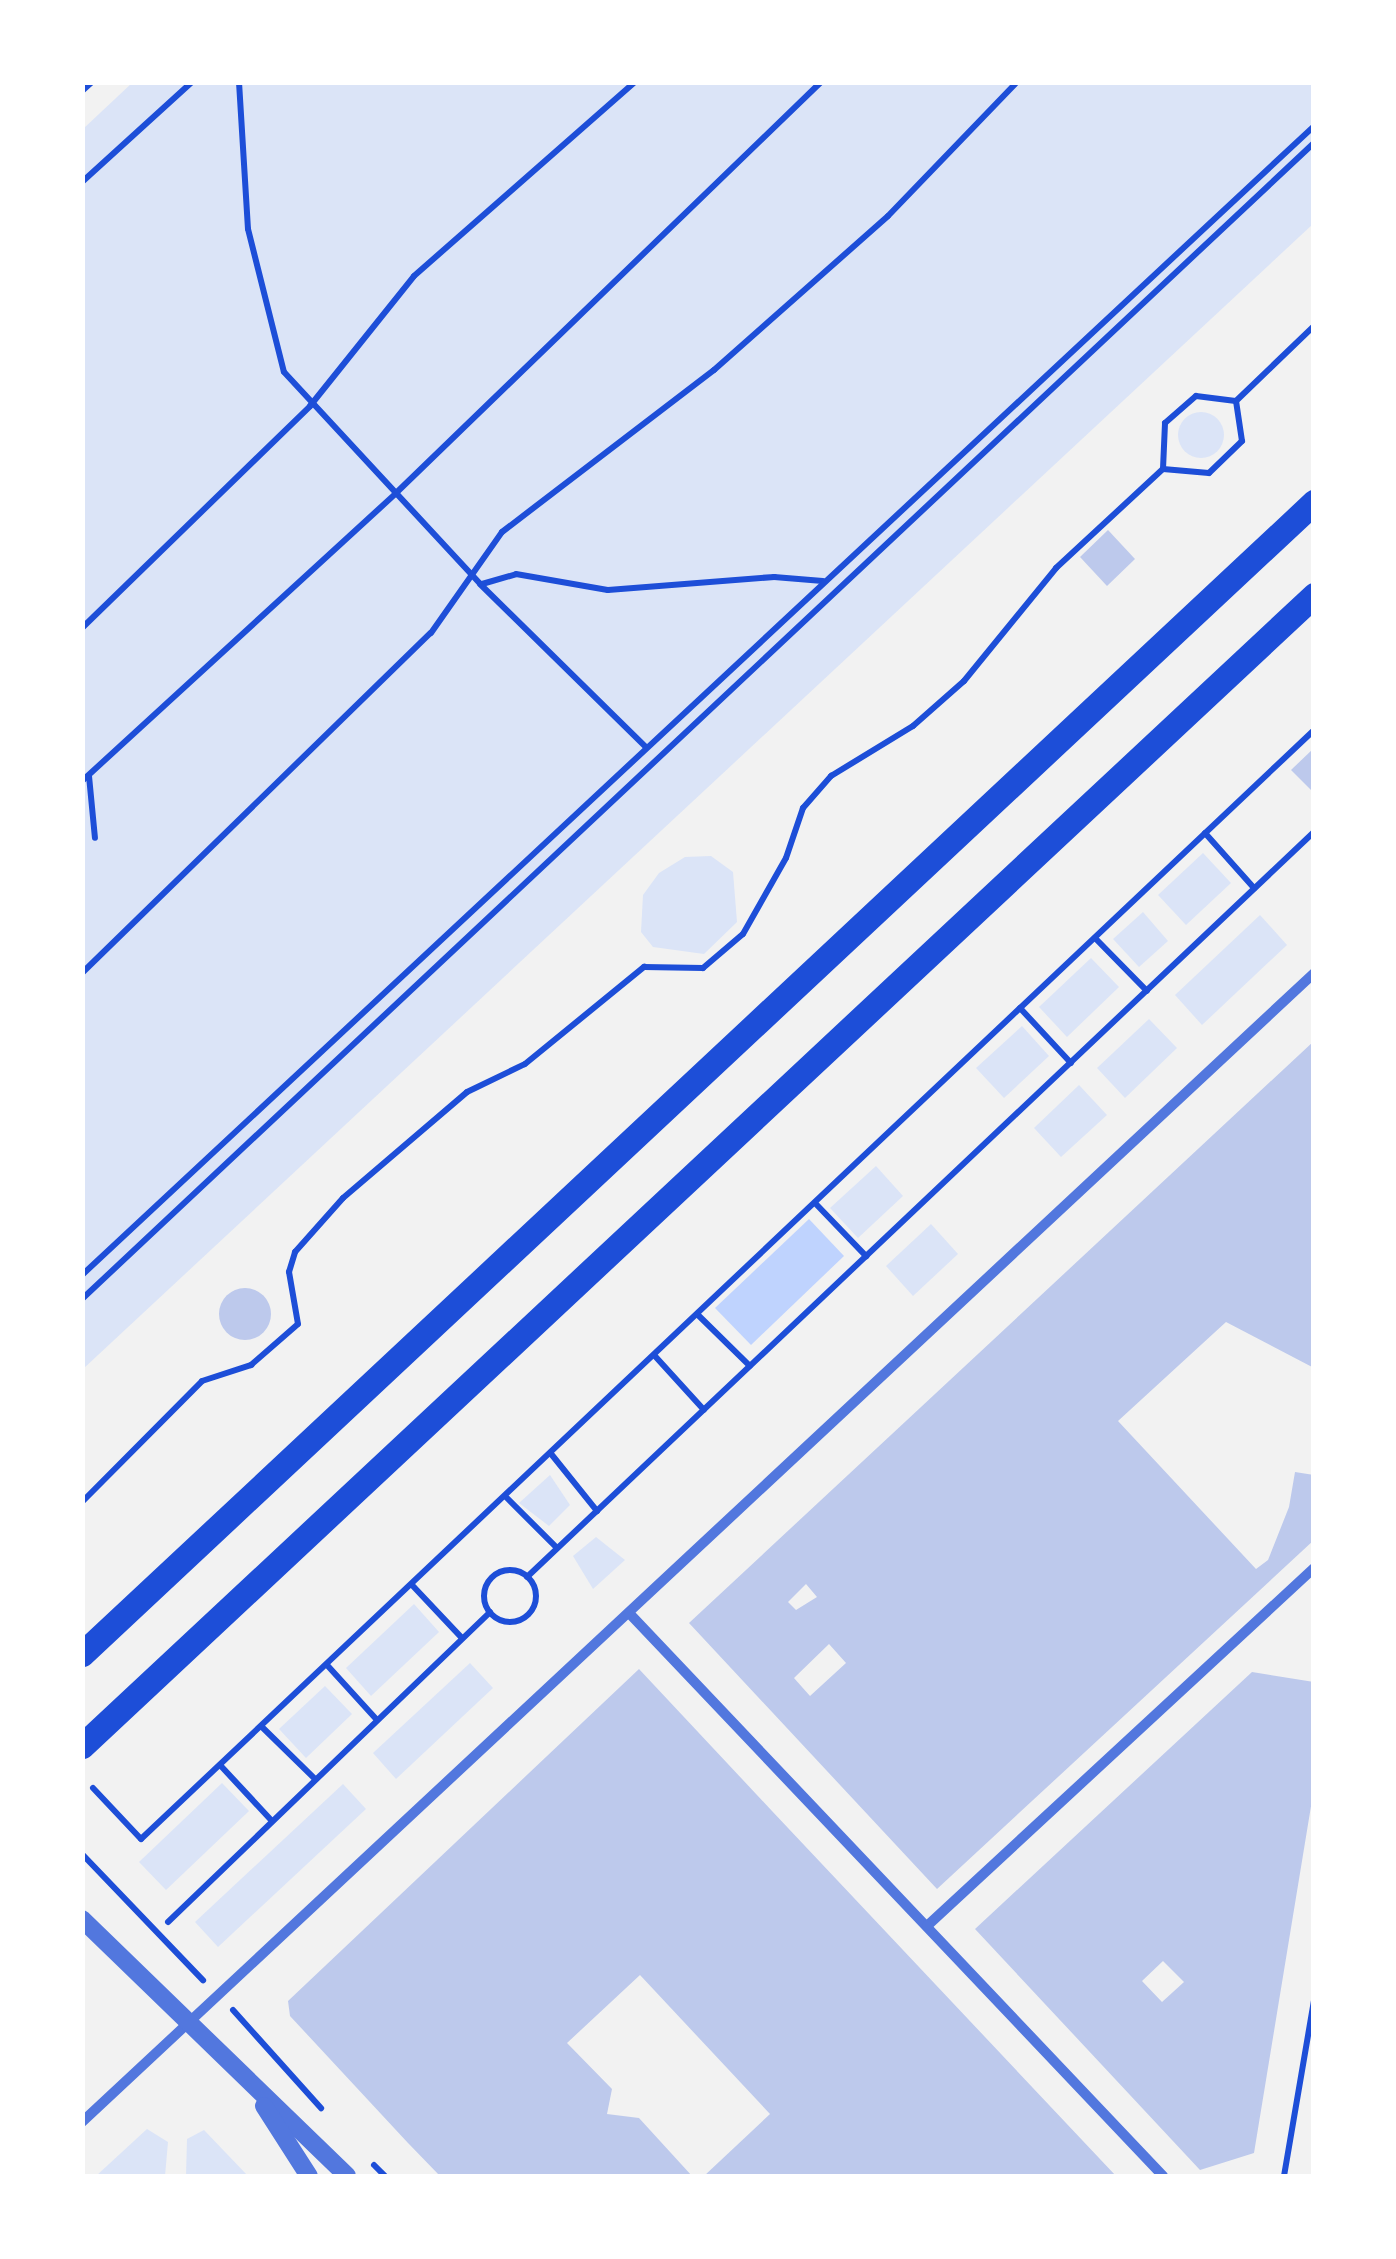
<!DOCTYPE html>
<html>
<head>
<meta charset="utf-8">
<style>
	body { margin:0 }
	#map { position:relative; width:1396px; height:2259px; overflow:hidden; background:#f2f2f2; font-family:Roboto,sans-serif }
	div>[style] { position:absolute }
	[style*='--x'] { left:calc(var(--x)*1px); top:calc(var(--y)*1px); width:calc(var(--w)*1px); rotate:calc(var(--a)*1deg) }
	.green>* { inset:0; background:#dbe4f7 }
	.round { border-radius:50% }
	.water>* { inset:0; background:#bfd3fe }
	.building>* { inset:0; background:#bdc9ec }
	.path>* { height:6px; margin:-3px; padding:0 3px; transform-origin:3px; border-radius:3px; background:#1d4ed8 }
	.path>.ring { margin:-3px; padding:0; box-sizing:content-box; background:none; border:6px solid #1d4ed8; border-radius:50% }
	.minor>* { height:10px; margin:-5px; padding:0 5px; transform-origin:5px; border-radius:5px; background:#5277de }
	.tertiary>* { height:18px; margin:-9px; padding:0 9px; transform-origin:9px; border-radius:9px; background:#5277de }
	.primary>* { height:25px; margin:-12.5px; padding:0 12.5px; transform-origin:12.5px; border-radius:12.5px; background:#1d4ed8 }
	span { translate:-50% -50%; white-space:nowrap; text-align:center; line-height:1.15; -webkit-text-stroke:8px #fff; paint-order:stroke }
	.frame { position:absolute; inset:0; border:85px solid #fff; pointer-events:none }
</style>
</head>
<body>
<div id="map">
	<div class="green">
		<i style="clip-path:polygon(133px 82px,1313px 83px,1313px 224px,83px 1369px,83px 129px)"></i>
		<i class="round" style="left:1178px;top:412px;width:46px;height:46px"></i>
		<i style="clip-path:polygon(1203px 853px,1231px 883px,1186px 925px,1158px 895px)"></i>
		<i style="clip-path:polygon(711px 856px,733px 872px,737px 922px,704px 954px,653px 947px,641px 932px,643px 895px,659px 873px,685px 857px)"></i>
		<i style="clip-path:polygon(1143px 912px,1168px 941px,1139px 967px,1113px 939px)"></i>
		<i style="clip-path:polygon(1260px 915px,1287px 945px,1202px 1025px,1175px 995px)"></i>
		<i style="clip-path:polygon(1091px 958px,1119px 987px,1067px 1037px,1039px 1007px)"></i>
		<i style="clip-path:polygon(1149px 1019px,1177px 1048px,1125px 1098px,1097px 1068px)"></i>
		<i style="clip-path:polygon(1022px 1026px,1049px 1056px,1004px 1098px,976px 1068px)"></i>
		<i style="clip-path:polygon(1079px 1085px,1107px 1115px,1061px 1157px,1034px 1128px)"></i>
		<i style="clip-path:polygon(876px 1166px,903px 1196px,858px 1238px,830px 1208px)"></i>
		<i style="clip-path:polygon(931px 1224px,958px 1254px,913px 1296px,886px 1266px)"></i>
		<i style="clip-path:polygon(550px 1475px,570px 1505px,549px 1526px,519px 1503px)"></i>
		<i style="clip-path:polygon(596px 1537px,625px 1560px,593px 1589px,573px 1556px)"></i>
		<i style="clip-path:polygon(414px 1604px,439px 1632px,371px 1696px,346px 1668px)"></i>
		<i style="clip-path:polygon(470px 1663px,493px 1688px,396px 1779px,373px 1753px)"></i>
		<i style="clip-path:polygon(325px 1686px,352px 1714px,306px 1758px,279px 1729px)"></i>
		<i style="clip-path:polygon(222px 1783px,249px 1811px,166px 1890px,139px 1862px)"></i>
		<i style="clip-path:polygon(343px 1784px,366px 1809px,218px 1947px,195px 1922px)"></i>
		<i style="clip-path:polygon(147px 2129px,168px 2142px,165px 2176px,96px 2176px)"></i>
		<i style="clip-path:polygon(204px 2130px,248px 2176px,186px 2176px,187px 2139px)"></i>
	</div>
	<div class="water">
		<i style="clip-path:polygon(809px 1219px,844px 1256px,751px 1345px,715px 1308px)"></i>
	</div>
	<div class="building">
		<i style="clip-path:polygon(1108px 530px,1135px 559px,1107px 586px,1080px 557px)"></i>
		<i style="clip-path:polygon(1314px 748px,1314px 793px,1291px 770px)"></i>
		<i style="clip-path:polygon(evenodd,1314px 1041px,1314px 1368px,1226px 1322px,1118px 1421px,1256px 1569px,1268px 1560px,1289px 1507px,1295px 1472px,1314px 1475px,1314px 1540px,937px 1889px,689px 1623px,1314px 1041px,806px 1584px,817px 1597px,796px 1610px,788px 1602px,806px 1584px,1314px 1041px,829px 1644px,846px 1663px,810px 1696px,794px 1678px,829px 1644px)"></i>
		<i class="round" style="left:219px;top:1288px;width:52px;height:52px"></i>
		<i style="clip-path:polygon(639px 1669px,772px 1811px,1116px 2176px,704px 2176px,770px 2114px,640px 1975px,567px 2043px,612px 2089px,607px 2114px,639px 2118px,692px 2176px,440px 2176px,408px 2143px,290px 2016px,288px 2001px)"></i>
		<i style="clip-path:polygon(evenodd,1252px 1672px,1314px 1682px,1314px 1788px,1254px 2153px,1200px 2170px,975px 1929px,1252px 1672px,1163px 1961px,1184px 1982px,1162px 2002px,1142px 1981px,1163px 1961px)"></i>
	</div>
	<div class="path">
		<i style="--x:239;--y:82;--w:147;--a:86.5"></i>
		<i style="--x:248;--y:229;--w:147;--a:75.9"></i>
		<i style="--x:284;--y:372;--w:289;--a:47.2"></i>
		<i style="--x:480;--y:584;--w:233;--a:44.5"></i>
		<i style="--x:82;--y:91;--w:13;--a:-42"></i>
		<i style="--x:82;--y:182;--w:149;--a:-42.3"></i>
		<i style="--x:1163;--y:469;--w:46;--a:5"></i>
		<i style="--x:1209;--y:473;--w:46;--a:-44.1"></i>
		<i style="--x:1242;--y:441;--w:40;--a:-98.5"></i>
		<i style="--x:482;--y:584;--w:35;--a:-16"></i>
		<i style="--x:516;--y:574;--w:93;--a:9.9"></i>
		<i style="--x:608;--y:590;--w:167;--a:-4.5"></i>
		<i style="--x:774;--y:577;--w:49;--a:4.7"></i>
		<i style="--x:82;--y:628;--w:318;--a:-44.2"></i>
		<i style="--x:310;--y:406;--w:166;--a:-51.3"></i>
		<i style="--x:414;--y:276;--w:294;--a:-41.3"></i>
		<i style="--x:82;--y:738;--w:27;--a:90"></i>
		<i style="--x:89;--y:776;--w:62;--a:84.5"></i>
		<i style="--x:82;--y:781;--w:425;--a:-42.5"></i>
		<i style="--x:395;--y:494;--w:593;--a:-44.04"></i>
		<i style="--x:1205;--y:833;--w:74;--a:48.3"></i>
		<i style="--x:1095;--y:938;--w:74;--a:45.5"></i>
		<i style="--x:82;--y:973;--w:487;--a:-44.3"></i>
		<i style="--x:431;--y:633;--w:123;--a:-54.9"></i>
		<i style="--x:502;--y:532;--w:267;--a:-37.4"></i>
		<i style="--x:714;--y:370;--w:232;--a:-41.5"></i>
		<i style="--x:888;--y:216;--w:186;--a:-46.1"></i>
		<i style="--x:1020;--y:1008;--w:75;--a:47.2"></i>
		<i style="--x:815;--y:1203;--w:74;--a:46.1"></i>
		<i style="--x:82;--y:1275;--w:1685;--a:-43"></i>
		<i style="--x:82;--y:1299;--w:1689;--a:-43.18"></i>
		<i style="--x:697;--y:1314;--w:74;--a:44.5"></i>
		<i style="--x:654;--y:1355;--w:74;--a:47.7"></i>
		<i style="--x:552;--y:1455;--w:72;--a:51.2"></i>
		<i style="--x:506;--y:1497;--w:72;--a:45"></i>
		<i style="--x:82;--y:1502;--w:170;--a:-45.2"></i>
		<i style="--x:202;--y:1381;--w:52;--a:-18.1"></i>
		<i style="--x:251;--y:1365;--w:62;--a:-41.1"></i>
		<i style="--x:298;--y:1324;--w:53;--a:-99.8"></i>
		<i style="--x:289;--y:1272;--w:21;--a:-73"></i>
		<i style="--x:295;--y:1252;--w:72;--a:-48.4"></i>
		<i style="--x:343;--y:1198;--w:163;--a:-40.5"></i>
		<i style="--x:467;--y:1092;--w:64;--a:-25.8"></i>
		<i style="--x:525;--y:1064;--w:154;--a:-39.2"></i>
		<i style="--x:644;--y:967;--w:59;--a:1"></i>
		<i style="--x:703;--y:968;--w:52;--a:-40.4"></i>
		<i style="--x:743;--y:934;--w:87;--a:-60.5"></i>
		<i style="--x:786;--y:858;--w:53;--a:-71.2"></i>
		<i style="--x:803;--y:808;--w:43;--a:-48.8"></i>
		<i style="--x:831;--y:776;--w:96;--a:-31.4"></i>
		<i style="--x:913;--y:726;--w:68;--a:-41.4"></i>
		<i style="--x:964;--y:681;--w:146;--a:-50.8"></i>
		<i style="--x:1056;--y:568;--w:146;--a:-42.8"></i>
		<i style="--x:1163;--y:469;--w:46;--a:-87.5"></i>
		<i style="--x:1165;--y:423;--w:41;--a:-41.1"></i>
		<i style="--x:1196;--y:396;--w:40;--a:7.1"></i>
		<i style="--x:1236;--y:401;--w:108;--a:-43.9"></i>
		<i class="ring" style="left:484px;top:1570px;width:46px;height:46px"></i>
		<i style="--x:527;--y:1577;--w:1084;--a:-43.43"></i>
		<i style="--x:412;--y:1585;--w:73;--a:46.7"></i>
		<i style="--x:327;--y:1665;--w:74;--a:47.7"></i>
		<i style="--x:262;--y:1727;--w:73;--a:44.4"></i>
		<i style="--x:220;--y:1765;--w:76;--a:47.1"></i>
		<i style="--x:93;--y:1788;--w:70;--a:46.7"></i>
		<i style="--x:141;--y:1839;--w:1614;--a:-43.39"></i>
		<i style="--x:82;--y:1854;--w:175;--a:46.2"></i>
		<i style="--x:168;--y:1922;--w:447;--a:-43.9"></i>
		<i style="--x:233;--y:2010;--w:132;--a:48.1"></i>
		<i style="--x:374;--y:2165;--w:16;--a:45"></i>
		<i style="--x:1284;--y:2176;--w:179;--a:-80.3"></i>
	</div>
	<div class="minor">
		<i style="--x:629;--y:1613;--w:776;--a:46.51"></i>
		<i style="--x:927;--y:1926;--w:527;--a:-42.77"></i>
		<i style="--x:82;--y:2122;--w:1685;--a:-43"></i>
	</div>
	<div class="tertiary">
		<i style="--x:82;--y:1919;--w:369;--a:44.1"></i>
		<i style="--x:264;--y:2106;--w:83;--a:57.3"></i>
	</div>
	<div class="primary">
		<i style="--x:82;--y:1654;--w:1687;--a:-43.08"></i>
		<i style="--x:82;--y:1746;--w:1686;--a:-43.05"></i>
	</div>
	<div class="frame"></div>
</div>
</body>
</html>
